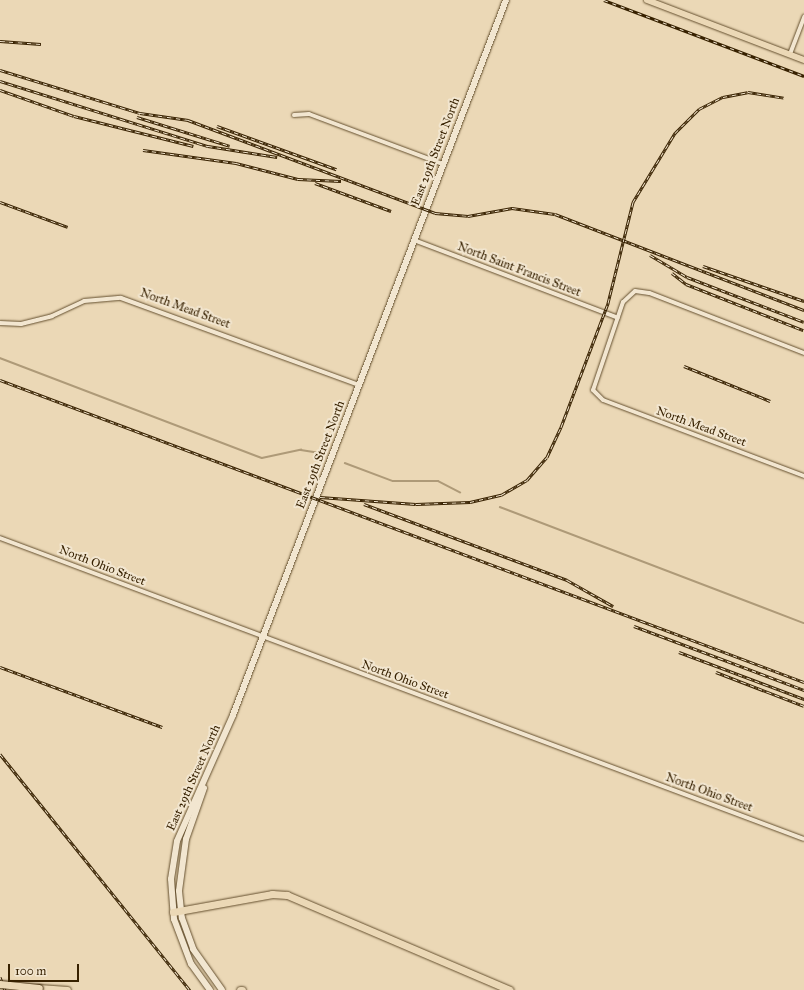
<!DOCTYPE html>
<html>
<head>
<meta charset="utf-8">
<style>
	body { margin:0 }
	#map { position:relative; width:804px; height:990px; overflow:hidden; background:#ebd8b6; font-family:"IM FELL Great Primer",serif }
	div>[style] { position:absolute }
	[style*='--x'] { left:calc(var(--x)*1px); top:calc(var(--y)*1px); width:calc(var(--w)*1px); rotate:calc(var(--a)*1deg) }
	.stream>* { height:1.5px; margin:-0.75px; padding:0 0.75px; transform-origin:0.75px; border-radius:0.75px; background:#ae9a78 }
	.roads { filter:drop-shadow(0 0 1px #644f2e) drop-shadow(0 0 1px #644f2e) }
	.street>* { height:4px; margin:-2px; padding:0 2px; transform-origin:2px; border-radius:2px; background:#f2e6d0 }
	.secondary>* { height:6px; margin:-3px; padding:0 3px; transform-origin:3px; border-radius:3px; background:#f2e6d0 }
	.primary>* { height:6px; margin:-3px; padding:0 3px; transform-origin:3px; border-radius:3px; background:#ebd8b6 }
	.highway>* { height:7px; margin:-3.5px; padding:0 3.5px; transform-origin:3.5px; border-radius:3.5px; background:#ebd8b6 }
	.rail>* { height:3px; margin-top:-1.5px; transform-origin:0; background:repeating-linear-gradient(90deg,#f2e6d0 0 4.5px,#372100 0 9px); box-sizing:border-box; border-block:1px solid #372100 }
	.bridges { filter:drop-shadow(0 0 1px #372100) drop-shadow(0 0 1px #372100) }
	.highway-bridge>* { height:7px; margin:-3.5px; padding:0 3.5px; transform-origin:3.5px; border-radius:3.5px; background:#ebd8b6 }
	span { translate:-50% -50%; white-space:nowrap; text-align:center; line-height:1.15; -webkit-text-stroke:4px #f2e6d0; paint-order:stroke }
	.street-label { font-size:12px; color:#372100 }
	.scale { position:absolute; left:8px; top:964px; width:71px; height:18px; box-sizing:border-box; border:2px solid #372100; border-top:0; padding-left:5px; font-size:12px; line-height:14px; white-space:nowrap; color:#372100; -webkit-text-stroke:3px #f2e6d0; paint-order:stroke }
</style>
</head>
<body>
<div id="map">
	<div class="stream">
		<i style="--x:0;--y:358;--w:280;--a:20.9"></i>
		<i style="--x:262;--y:458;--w:40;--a:-12"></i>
		<i style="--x:301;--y:450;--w:19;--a:9"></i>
		<i style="--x:345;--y:463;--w:51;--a:20.6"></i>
		<i style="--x:393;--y:481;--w:45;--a:0"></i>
		<i style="--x:438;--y:481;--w:25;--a:27"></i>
		<i style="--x:500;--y:507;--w:325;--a:20.9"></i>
	</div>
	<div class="roads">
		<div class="street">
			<i style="--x:790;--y:54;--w:40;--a:-69"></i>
			<i style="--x:294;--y:115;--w:15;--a:-4"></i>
			<i style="--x:309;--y:114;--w:143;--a:20.5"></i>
			<i style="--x:414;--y:240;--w:218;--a:20.9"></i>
			<i style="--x:0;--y:323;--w:21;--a:3"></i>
			<i style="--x:21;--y:324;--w:32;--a:-14"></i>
			<i style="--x:52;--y:316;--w:35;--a:-25"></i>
			<i style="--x:84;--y:301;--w:37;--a:-5"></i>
			<i style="--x:121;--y:298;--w:253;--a:20.1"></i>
			<i style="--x:804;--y:353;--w:166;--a:-158.8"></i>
			<i style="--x:649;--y:293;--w:14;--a:-172"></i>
			<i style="--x:635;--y:291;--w:16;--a:137"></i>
			<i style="--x:623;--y:302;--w:93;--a:108.8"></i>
			<i style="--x:593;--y:390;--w:14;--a:45"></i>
			<i style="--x:603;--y:400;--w:215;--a:20.7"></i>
			<i style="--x:0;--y:538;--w:858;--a:20.52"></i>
		</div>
		<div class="secondary">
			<i style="--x:204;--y:788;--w:54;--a:109.4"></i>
			<i style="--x:186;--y:839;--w:52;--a:97.7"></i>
			<i style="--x:179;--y:891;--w:27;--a:84"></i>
			<i style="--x:182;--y:918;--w:33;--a:70"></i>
			<i style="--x:193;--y:949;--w:50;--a:54.7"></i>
			<i style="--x:210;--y:990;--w:32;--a:-126"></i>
			<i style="--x:191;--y:964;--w:48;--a:-110.7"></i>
			<i style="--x:174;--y:919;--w:40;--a:-94.3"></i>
			<i style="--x:171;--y:879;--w:38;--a:-81"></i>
			<i style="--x:177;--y:841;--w:138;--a:-66"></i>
			<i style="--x:233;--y:715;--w:765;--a:-69.1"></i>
		</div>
		<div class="primary">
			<i style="--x:647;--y:0;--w:168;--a:20.9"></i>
		</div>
		<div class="highway">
			<i style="--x:173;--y:912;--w:101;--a:-10.3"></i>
			<i style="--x:272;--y:894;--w:15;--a:4"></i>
			<i style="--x:287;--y:895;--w:242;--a:23.1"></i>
			<i style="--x:39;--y:988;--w:28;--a:4"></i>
			<i style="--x:240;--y:990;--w:2;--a:0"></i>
		</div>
	</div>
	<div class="rail">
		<i style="--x:604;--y:0;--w:214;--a:20.8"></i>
		<i style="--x:0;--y:41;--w:41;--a:4.2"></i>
		<i style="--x:0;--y:70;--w:146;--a:17.1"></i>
		<i style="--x:140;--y:113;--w:49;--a:8.3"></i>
		<i style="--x:188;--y:120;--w:264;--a:20.6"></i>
		<i style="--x:435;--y:213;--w:33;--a:5"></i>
		<i style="--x:468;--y:216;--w:45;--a:-10.3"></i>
		<i style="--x:512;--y:208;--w:43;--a:7.9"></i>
		<i style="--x:555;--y:214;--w:267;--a:21.1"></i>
		<i style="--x:0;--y:81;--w:218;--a:17.4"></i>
		<i style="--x:208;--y:146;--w:70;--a:9.1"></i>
		<i style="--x:0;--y:90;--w:78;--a:19.4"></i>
		<i style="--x:74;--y:116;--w:123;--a:14.1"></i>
		<i style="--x:137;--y:117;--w:97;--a:17.3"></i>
		<i style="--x:217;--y:126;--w:127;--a:19.9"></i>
		<i style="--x:143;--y:150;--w:94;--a:8"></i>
		<i style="--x:236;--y:163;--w:64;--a:14.5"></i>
		<i style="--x:298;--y:179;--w:43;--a:2.7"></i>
		<i style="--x:315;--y:183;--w:81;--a:20.2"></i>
		<i style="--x:0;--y:202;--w:72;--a:20.2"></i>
		<i style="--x:650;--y:255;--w:43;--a:30.7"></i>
		<i style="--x:687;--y:277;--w:125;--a:21"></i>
		<i style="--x:703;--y:266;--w:107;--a:19.1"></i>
		<i style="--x:672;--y:273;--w:18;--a:38"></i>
		<i style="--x:686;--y:284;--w:126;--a:21.5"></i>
		<i style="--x:684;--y:366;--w:93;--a:22.1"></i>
		<i style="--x:0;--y:380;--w:859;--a:20.59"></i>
		<i style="--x:320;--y:497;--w:96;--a:4.2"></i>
		<i style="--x:416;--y:504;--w:54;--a:-2.1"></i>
		<i style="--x:470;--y:502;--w:32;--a:-13"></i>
		<i style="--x:501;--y:495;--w:30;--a:-30"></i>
		<i style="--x:527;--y:480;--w:30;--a:-49"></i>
		<i style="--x:547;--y:457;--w:33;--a:-65"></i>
		<i style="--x:561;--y:427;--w:133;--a:-69.2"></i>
		<i style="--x:608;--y:303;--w:104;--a:-76.1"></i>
		<i style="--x:633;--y:202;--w:81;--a:-58.7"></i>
		<i style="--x:675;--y:133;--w:34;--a:-45"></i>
		<i style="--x:699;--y:109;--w:27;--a:-27"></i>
		<i style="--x:723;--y:97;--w:25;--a:-11"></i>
		<i style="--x:748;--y:92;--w:36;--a:9"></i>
		<i style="--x:364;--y:504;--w:217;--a:20.5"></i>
		<i style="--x:567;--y:580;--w:53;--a:29.5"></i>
		<i style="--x:634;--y:626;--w:182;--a:20.6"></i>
		<i style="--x:679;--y:652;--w:134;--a:20.6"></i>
		<i style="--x:0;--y:667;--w:173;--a:20.3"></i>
		<i style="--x:716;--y:672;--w:94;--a:21.1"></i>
		<i style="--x:0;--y:754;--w:303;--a:51.2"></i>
		<i style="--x:0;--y:977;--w:14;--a:69"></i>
	</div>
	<div class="bridges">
		<div class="highway-bridge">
			<i style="--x:0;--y:984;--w:39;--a:6"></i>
		</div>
	</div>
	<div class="street-label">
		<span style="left:436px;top:152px;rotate:-69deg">East 29th Street North</span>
		<span style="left:519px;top:270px;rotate:21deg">North Saint Francis Street</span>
		<span style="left:185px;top:309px;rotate:20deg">North Mead Street</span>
		<span style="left:701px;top:427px;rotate:20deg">North Mead Street</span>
		<span style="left:321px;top:455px;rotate:-69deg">East 29th Street North</span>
		<span style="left:102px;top:566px;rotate:21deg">North Ohio Street</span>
		<span style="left:405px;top:680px;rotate:20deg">North Ohio Street</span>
		<span style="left:194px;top:778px;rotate:-66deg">East 29th Street North</span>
		<span style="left:709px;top:793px;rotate:20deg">North Ohio Street</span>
	</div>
	<div class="scale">100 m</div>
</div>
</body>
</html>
